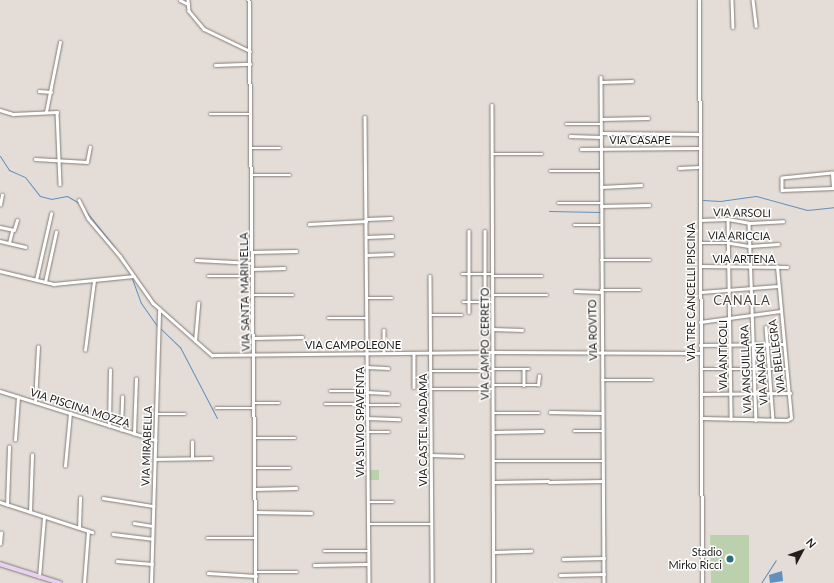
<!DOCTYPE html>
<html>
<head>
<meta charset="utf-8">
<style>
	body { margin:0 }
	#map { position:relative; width:834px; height:583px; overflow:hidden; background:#e4ddd7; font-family:Lato,sans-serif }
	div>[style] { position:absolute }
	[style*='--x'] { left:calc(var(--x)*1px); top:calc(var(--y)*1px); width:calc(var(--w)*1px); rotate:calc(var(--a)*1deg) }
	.green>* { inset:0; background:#bbd1ae }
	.water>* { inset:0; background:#6290be }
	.stream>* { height:1px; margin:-0.5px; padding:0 0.5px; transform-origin:0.5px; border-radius:0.5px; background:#6290be }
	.roads { filter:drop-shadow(0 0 1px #837c77) drop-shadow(0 0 1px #837c77) }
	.minor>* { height:2.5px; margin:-1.25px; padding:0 1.25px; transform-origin:1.25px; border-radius:1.25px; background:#fff }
	.tertiary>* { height:3px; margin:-1.5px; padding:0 1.5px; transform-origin:1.5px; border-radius:1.5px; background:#fff }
	.secondary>* { height:3.5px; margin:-1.75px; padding:0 1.75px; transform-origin:1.75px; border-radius:1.75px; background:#e8d1f0 }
	.dots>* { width:11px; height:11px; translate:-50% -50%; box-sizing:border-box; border:2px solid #fff; border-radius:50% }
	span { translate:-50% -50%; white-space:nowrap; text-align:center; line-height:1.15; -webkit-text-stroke:3px #fff; paint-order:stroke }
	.street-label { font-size:11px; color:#211e1c }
	.poi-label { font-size:11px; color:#211e1c }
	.right { translate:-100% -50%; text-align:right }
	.quarter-label { font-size:13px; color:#4e4743; letter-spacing:1px }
	.north { position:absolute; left:782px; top:531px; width:40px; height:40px; -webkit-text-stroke:3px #fff; paint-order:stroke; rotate:49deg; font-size:11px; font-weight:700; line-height:16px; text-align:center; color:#211e1c }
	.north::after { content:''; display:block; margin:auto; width:14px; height:18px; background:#211e1c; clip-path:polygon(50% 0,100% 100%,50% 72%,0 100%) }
</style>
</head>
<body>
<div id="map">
	<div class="green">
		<i style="clip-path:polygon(369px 470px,379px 470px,379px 480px,369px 480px)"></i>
		<i style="clip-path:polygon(710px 535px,749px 535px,749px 583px,711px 583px)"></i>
	</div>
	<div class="water">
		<i style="clip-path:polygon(782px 571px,783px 581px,770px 583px,769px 575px)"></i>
	</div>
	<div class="stream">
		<i style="--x:0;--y:156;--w:17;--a:57"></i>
		<i style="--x:9;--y:170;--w:17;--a:24"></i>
		<i style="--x:25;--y:177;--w:24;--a:52"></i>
		<i style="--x:40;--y:196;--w:11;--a:15"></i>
		<i style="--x:51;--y:199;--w:16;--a:-11"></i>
		<i style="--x:67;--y:196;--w:14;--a:30"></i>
		<i style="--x:703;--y:200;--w:17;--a:3"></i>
		<i style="--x:720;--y:201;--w:36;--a:-8"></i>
		<i style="--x:756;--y:196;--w:53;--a:15.4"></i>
		<i style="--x:807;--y:210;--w:27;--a:-6"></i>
		<i style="--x:85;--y:210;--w:48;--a:51.7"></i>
		<i style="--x:549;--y:211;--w:51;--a:1.1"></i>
		<i style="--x:122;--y:261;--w:14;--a:56"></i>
		<i style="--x:130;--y:273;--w:32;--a:70"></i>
		<i style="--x:141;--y:303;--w:29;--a:55"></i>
		<i style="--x:160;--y:328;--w:28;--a:44"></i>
		<i style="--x:180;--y:347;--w:80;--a:62.5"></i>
		<i style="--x:761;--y:583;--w:27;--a:-57"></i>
	</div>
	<div class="roads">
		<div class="minor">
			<i style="--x:180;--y:0;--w:9;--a:27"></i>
			<i style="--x:188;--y:0;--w:11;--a:85"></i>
			<i style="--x:189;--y:11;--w:23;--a:50"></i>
			<i style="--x:204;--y:29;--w:51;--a:25.6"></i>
			<i style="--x:249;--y:0;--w:583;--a:89.31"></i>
			<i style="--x:732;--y:0;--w:27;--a:88"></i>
			<i style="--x:753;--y:0;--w:26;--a:83"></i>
			<i style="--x:215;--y:65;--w:35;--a:-2"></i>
			<i style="--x:601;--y:77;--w:506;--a:89.66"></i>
			<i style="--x:601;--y:82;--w:31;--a:-2"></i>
			<i style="--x:39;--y:91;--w:12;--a:5"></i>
			<i style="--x:492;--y:105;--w:478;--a:89.8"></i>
			<i style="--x:0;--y:110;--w:14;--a:17"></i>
			<i style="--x:13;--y:114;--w:44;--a:-2.6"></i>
			<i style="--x:57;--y:112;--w:72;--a:87.6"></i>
			<i style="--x:46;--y:112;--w:71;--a:-78.7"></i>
			<i style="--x:210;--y:114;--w:41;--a:0"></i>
			<i style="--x:365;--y:117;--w:466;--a:89.5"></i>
			<i style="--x:601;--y:119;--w:47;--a:-1.2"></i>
			<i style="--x:566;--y:124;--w:35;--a:0"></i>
			<i style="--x:601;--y:133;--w:99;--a:0.6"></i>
			<i style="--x:570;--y:136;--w:31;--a:2"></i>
			<i style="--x:252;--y:148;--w:28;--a:0"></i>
			<i style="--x:581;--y:149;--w:119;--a:-0.5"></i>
			<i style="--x:492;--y:154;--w:50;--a:0"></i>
			<i style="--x:35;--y:159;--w:52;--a:3.3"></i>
			<i style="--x:87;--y:162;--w:15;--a:-79"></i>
			<i style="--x:679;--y:168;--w:21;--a:-3"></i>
			<i style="--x:550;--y:171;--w:51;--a:0"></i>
			<i style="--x:832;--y:173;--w:50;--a:174.3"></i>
			<i style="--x:782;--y:178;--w:12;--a:90"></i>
			<i style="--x:782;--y:190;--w:51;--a:-2.2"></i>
			<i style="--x:833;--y:188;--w:15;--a:-94"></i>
			<i style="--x:832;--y:173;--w:2;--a:0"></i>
			<i style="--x:252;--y:175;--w:38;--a:0"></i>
			<i style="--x:601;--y:187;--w:40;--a:-2.9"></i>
			<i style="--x:79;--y:200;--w:20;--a:63"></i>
			<i style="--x:88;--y:218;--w:50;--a:49.9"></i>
			<i style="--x:120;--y:256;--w:57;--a:54.9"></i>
			<i style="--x:153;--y:303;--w:79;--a:41.4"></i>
			<i style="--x:212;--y:355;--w:281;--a:-0.6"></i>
			<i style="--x:493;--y:352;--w:208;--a:0.3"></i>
			<i style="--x:558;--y:203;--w:43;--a:0"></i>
			<i style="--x:0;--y:205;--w:10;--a:-79"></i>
			<i style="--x:601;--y:206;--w:48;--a:-1.2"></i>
			<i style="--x:366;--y:219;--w:25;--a:-2"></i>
			<i style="--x:728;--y:219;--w:200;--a:89.1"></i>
			<i style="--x:700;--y:220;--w:28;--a:-2"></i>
			<i style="--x:728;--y:219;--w:22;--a:10"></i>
			<i style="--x:750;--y:223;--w:33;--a:-3"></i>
			<i style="--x:749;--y:223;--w:197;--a:88"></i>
			<i style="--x:309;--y:224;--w:57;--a:-3"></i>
			<i style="--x:574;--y:225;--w:27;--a:0"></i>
			<i style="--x:0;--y:227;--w:14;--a:12"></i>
			<i style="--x:14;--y:230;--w:10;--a:-73"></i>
			<i style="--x:469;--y:231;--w:81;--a:90"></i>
			<i style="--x:485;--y:231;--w:98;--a:90"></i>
			<i style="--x:366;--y:237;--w:26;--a:-2"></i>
			<i style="--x:0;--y:241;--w:26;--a:13"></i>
			<i style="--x:9;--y:243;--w:12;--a:-76"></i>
			<i style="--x:700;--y:243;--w:30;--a:0"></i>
			<i style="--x:730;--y:243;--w:20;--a:9"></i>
			<i style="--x:750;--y:246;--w:28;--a:-4"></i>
			<i style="--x:252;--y:252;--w:44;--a:-1.3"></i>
			<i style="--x:366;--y:255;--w:26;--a:-2"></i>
			<i style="--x:196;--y:260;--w:56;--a:3.1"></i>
			<i style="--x:601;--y:260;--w:49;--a:0"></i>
			<i style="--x:700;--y:266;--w:87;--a:0.7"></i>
			<i style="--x:253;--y:269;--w:31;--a:-2"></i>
			<i style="--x:0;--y:271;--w:56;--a:13.5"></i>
			<i style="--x:54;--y:284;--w:80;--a:-5.7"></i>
			<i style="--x:462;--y:274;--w:31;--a:0"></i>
			<i style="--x:208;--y:276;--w:45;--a:0"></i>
			<i style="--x:430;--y:276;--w:307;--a:89.6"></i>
			<i style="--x:493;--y:276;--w:49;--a:0"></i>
			<i style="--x:36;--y:280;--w:68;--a:-77.2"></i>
			<i style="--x:45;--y:282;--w:51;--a:-77.6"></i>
			<i style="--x:601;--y:290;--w:39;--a:0"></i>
			<i style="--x:575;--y:291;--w:26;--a:2"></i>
			<i style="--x:701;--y:292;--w:77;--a:-4.5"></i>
			<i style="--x:253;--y:295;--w:40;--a:0"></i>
			<i style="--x:493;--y:295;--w:54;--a:0"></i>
			<i style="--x:367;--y:298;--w:25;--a:0"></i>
			<i style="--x:463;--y:302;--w:30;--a:0"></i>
			<i style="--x:430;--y:315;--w:32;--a:0"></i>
			<i style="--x:328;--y:318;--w:39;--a:0"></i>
			<i style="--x:700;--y:322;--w:81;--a:-7.8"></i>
			<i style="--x:766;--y:327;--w:93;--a:85.7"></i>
			<i style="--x:493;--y:329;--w:29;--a:2"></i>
			<i style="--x:384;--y:330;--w:23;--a:90"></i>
			<i style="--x:253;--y:338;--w:49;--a:-1.2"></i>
			<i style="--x:195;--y:341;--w:38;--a:-85"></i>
			<i style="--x:700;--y:345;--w:84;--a:-0.7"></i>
			<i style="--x:85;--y:350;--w:70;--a:-82.6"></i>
			<i style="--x:414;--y:353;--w:34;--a:90"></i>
			<i style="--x:367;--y:367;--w:21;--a:3"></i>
			<i style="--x:493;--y:369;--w:36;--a:0"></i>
			<i style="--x:524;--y:369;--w:16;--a:90"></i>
			<i style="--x:701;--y:369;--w:85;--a:0"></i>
			<i style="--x:431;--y:371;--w:62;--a:0"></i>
			<i style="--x:602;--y:380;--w:50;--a:0"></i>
			<i style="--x:493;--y:385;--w:45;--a:0"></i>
			<i style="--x:538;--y:385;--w:9;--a:-84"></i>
			<i style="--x:431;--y:389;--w:62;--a:0"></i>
			<i style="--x:0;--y:391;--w:163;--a:17.5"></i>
			<i style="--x:330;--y:391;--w:37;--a:0"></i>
			<i style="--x:367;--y:392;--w:21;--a:3"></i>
			<i style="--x:701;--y:394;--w:89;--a:-0.6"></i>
			<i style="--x:35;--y:402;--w:55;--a:-86.9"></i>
			<i style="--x:254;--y:403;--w:25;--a:0"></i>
			<i style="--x:325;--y:404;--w:42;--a:0"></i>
			<i style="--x:367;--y:405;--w:32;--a:0"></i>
			<i style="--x:216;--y:408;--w:38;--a:0"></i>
			<i style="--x:550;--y:412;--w:52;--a:1.1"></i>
			<i style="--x:494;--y:413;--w:45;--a:0"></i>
			<i style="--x:156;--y:414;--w:29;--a:0"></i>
			<i style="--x:367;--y:418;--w:32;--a:2"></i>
			<i style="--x:702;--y:418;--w:85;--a:1.3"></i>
			<i style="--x:787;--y:420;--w:4;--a:-27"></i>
			<i style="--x:791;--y:418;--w:152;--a:-95.3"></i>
			<i style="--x:109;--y:426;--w:56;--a:-89"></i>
			<i style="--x:121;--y:430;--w:33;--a:-88"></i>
			<i style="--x:574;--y:431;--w:29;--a:0"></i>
			<i style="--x:368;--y:432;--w:21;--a:0"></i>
			<i style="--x:494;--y:432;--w:48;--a:-1.2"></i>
			<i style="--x:134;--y:434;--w:55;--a:-87.9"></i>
			<i style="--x:255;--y:438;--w:40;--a:0"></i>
			<i style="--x:15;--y:440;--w:43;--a:-86"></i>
			<i style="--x:431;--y:455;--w:31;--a:2"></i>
			<i style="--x:192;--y:457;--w:15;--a:-90"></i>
			<i style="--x:155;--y:459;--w:56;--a:-1"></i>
			<i style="--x:494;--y:461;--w:109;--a:0"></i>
			<i style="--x:65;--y:466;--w:53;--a:-84.6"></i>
			<i style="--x:255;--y:468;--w:35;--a:0"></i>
			<i style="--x:494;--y:482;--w:54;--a:-1.1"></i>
			<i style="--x:549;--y:482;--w:54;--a:-1.1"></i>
			<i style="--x:255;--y:489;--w:41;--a:-1.4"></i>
			<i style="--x:103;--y:498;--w:51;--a:9.1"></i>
			<i style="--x:0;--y:502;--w:97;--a:18.1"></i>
			<i style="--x:368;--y:502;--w:25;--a:0"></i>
			<i style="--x:7;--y:505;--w:58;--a:-88"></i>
			<i style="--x:30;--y:512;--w:57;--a:-88"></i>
			<i style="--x:255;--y:512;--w:56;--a:1"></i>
			<i style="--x:134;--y:523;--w:18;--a:9"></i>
			<i style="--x:368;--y:524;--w:63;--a:0"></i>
			<i style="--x:79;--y:528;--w:30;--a:-88"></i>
			<i style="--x:113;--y:534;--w:39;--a:7"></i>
			<i style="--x:207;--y:538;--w:49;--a:0"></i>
			<i style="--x:0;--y:544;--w:11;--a:-85"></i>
			<i style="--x:324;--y:551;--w:44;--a:0"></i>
			<i style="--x:494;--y:552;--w:37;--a:-2"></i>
			<i style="--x:563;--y:559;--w:41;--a:-1.4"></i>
			<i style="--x:117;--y:561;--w:35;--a:5"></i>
			<i style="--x:314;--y:565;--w:54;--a:-1.1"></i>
			<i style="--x:256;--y:572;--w:41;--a:0"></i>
			<i style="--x:208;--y:573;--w:48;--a:3.6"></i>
			<i style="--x:560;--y:575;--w:44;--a:-1.3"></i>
			<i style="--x:39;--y:577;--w:60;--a:-85.2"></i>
			<i style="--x:84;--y:583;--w:52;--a:-85.6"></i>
			<i style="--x:151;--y:583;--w:274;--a:-88.3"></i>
		</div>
		<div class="tertiary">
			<i style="--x:699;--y:0;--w:583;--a:89.71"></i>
		</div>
		<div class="secondary">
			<i style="--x:0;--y:564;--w:63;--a:17.6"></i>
		</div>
	</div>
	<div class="dots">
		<i style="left:730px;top:559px;background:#28707c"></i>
	</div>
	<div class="street-label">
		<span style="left:640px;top:140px">VIA CASAPE</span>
		<span style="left:742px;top:213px;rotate:1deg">VIA ARSOLI</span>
		<span style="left:739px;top:236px;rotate:1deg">VIA ARICCIA</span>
		<span style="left:744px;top:259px">VIA ARTENA</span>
		<span style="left:245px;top:292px;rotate:-91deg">VIA SANTA MARINELLA</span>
		<span style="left:691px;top:292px;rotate:-90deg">VIA TRE CANCELLI PISCINA</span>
		<span style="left:593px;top:330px;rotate:-91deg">VIA ROVITO</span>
		<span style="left:485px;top:344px;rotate:-90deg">VIA CAMPO CERRETO</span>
		<span style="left:353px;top:345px">VIA CAMPOLEONE</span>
		<span style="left:723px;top:355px;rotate:-90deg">VIA ANTICOLI</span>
		<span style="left:777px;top:356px;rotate:-97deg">VIA BELLEGRA</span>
		<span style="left:746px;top:369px;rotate:-92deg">VIA ANGUILLARA</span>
		<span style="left:762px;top:374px;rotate:-94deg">VIA ANAGNI</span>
		<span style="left:80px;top:408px;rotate:18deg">VIA PISCINA MOZZA</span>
		<span style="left:360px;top:422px;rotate:-90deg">VIA SILVIO SPAVENTA</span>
		<span style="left:423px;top:430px;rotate:-90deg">VIA CASTEL MADAMA</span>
		<span style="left:147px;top:446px;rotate:-88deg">VIA MIRABELLA</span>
	</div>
	<div class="poi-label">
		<span class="right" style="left:722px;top:559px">Stadio<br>Mirko Ricci</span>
	</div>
	<div class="quarter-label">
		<span style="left:742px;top:300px">CANALA</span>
	</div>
	<div class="north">N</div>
</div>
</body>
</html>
